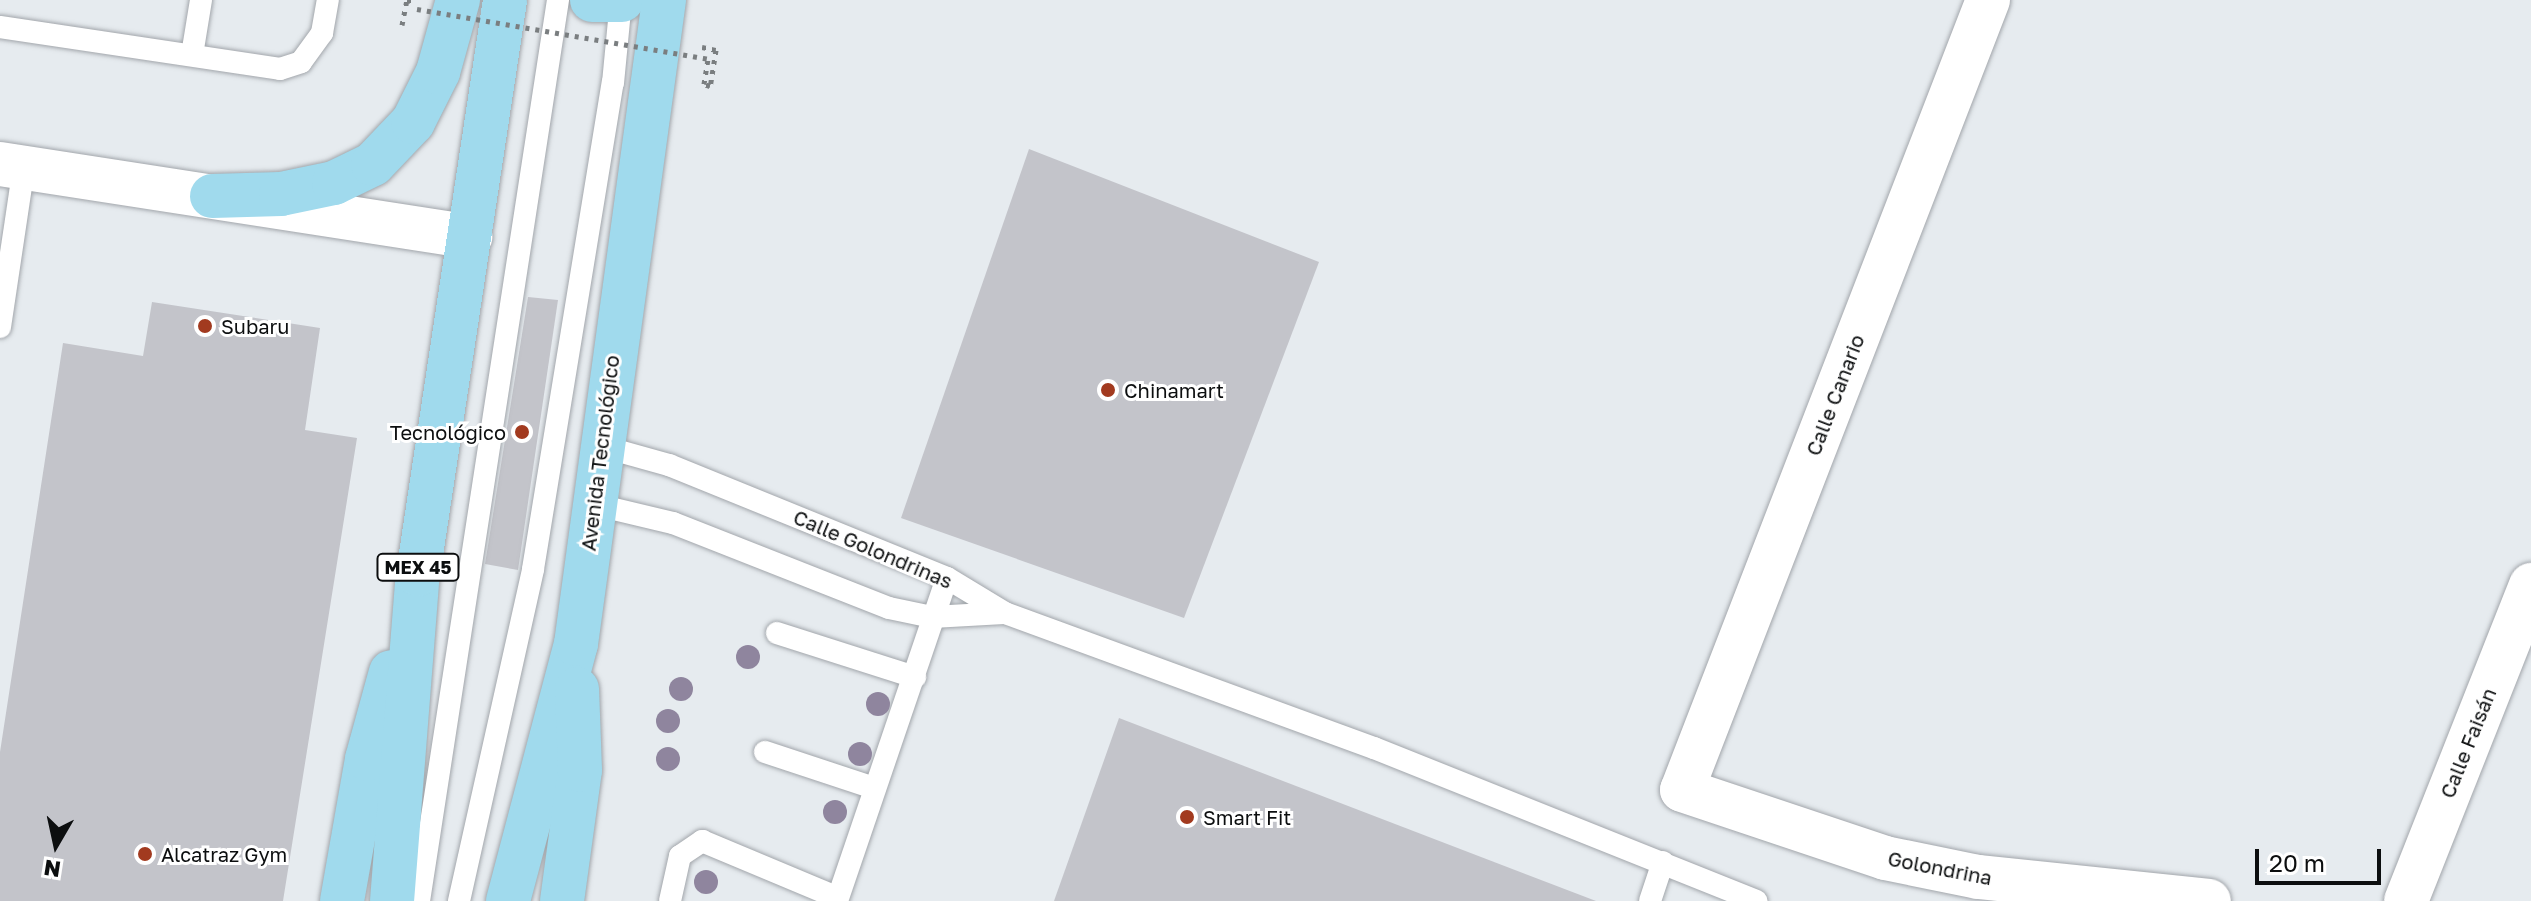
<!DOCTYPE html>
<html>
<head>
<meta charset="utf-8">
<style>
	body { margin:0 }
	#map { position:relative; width:2531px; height:901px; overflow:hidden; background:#e6ebef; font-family:"Golos Text",sans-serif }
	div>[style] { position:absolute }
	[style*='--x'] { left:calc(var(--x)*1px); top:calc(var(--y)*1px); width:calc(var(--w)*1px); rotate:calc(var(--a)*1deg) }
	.building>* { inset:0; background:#c3c4ca }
	.path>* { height:5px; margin-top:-2.5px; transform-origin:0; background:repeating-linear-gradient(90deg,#7a7e80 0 4px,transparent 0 10px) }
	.roads { filter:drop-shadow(0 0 2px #a2a6ab) drop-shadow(0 0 2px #a2a6ab) }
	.service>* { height:22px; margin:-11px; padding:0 11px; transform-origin:11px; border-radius:11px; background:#fff }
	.minor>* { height:44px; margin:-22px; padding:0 22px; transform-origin:22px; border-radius:22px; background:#fff }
	.primary>* { height:44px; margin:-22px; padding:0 22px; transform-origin:22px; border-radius:22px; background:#a0daed }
	.path-bridge>* { height:5px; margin-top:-2.5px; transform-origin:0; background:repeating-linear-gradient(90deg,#7a7e80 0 4px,transparent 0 10px) }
	.trees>* { width:24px; height:24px; margin:-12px; border-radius:50%; background:#8f859e }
	.dots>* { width:22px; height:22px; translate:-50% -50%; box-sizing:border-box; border:4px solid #fff; border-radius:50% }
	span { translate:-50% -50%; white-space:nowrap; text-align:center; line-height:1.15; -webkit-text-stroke:6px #fff; paint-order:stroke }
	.shield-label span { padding:2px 6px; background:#fff; border:2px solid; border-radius:6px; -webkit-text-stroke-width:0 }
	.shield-label { font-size:18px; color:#0c0e0f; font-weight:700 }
	.poi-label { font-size:20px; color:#0c0e0f }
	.left { translate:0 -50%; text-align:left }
	.right { translate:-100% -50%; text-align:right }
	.street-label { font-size:20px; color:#0c0e0f }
	.north { position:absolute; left:16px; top:805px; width:80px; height:80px; -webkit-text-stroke:6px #fff; paint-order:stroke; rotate:189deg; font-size:22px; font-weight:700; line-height:32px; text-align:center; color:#0c0e0f }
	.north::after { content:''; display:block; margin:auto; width:28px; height:36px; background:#0c0e0f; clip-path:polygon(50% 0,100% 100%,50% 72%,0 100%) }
	.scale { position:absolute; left:2255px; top:849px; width:126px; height:36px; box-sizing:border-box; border:4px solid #0c0e0f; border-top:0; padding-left:10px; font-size:24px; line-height:28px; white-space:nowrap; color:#0c0e0f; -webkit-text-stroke:6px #fff; paint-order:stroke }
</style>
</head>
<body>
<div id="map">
	<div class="building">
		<i style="clip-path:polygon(1029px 149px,1319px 262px,1184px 618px,901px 518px)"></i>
		<i style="clip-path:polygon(528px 297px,558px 300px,518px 570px,485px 564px)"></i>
		<i style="clip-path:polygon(152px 302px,320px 328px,305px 430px,357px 438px,283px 901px,0 901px,0 752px,63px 343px,143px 356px)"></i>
		<i style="clip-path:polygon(1119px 718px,1596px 901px,1054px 901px)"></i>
	</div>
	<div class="path">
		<i style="--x:402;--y:25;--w:25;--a:-79"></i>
		<i style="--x:407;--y:0;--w:5;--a:11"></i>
		<i style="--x:702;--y:47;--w:14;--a:12"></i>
		<i style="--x:716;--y:50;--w:36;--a:99"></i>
		<i style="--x:710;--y:86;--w:6;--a:-162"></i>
		<i style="--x:704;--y:84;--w:25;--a:-81"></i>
	</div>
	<div class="roads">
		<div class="service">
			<i style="--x:0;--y:27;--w:283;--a:8.5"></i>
			<i style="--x:280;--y:69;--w:22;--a:-18"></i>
			<i style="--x:301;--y:62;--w:36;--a:-54"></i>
			<i style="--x:322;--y:33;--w:34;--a:-80"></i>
			<i style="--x:192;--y:55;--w:56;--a:-80.7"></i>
			<i style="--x:0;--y:327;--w:162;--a:-81.5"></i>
			<i style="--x:601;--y:446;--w:71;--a:15.6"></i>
			<i style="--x:669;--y:465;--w:300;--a:22.1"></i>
			<i style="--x:947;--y:578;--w:68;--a:31.1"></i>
			<i style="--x:1005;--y:613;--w:393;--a:20.1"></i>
			<i style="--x:1374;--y:748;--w:412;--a:21.8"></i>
			<i style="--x:593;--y:504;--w:82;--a:13.4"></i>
			<i style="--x:673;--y:523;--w:232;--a:21.5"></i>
			<i style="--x:889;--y:608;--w:44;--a:11.8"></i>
			<i style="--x:932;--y:617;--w:72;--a:-3.2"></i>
			<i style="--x:777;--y:633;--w:145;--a:17.7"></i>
			<i style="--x:765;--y:752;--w:115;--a:18.3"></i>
			<i style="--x:419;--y:901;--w:912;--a:-81.23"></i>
			<i style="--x:459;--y:901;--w:340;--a:-77.4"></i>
			<i style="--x:533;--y:569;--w:493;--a:-80.7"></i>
			<i style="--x:613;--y:83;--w:83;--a:-84.5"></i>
			<i style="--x:670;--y:901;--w:46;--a:-77.5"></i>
			<i style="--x:680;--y:856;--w:27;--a:-34"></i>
			<i style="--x:702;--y:841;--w:147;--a:22.7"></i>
			<i style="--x:837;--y:901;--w:341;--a:-71.2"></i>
			<i style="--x:1650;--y:901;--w:41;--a:-71.6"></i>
		</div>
		<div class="minor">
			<i style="--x:1988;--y:0;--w:847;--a:111.17"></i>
			<i style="--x:1682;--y:790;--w:214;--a:18.5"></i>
			<i style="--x:1885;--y:858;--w:95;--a:11.5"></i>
			<i style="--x:1978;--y:877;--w:232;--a:5.9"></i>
			<i style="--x:0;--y:164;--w:476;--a:8.8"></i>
			<i style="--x:2406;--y:901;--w:340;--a:-68.4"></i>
		</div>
		<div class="primary">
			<i style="--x:592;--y:0;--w:30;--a:0"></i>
			<i style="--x:212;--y:196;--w:69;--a:-1.7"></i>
			<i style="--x:281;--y:194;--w:54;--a:-11.7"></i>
			<i style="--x:334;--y:183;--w:43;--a:-26"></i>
			<i style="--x:373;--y:164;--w:58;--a:-46.4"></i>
			<i style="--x:413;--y:122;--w:56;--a:-63.4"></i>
			<i style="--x:438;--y:72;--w:75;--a:-74.5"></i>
			<i style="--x:342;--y:901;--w:144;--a:-80"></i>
			<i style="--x:367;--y:759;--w:90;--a:-74.6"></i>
			<i style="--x:392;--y:901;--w:328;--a:-85.5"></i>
			<i style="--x:418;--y:574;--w:581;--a:-81.38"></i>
			<i style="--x:508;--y:901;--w:266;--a:-75.2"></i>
			<i style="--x:576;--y:644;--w:650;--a:-82.22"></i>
			<i style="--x:562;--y:901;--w:132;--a:-82.2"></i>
			<i style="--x:580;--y:770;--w:81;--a:-92.1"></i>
		</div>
	</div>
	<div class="path-bridge">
		<i style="--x:417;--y:9;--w:295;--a:9.7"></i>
	</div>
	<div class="trees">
		<i style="left:748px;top:657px"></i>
		<i style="left:681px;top:689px"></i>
		<i style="left:878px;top:704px"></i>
		<i style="left:668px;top:721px"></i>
		<i style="left:860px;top:754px"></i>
		<i style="left:668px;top:759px"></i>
		<i style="left:835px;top:812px"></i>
		<i style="left:706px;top:882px"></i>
	</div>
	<div class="dots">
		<i style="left:205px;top:326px;background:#a23a1f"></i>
		<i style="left:1108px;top:390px;background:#a23a1f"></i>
		<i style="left:522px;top:432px;background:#a23a1f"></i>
		<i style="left:1187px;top:817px;background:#a23a1f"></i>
		<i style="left:145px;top:854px;background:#a23a1f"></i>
	</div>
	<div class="shield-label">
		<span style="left:418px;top:567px">MEX 45</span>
	</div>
	<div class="poi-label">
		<span class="left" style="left:221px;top:326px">Subaru</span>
		<span class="left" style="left:1124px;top:390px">Chinamart</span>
		<span class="right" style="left:506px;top:432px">Tecnológico</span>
		<span class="left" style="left:1203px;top:817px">Smart Fit</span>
		<span class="left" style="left:161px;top:854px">Alcatraz Gym</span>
	</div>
	<div class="street-label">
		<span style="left:1835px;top:395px;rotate:-69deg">Calle Canario</span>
		<span style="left:600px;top:453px;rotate:-83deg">Avenida Tecnológico</span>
		<span style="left:873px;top:549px;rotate:23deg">Calle Golondrinas</span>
		<span style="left:2468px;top:743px;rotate:-68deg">Calle Faisán</span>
		<span style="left:1940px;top:868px;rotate:11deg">Golondrina</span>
	</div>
	<div class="north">N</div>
	<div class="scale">20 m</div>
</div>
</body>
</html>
